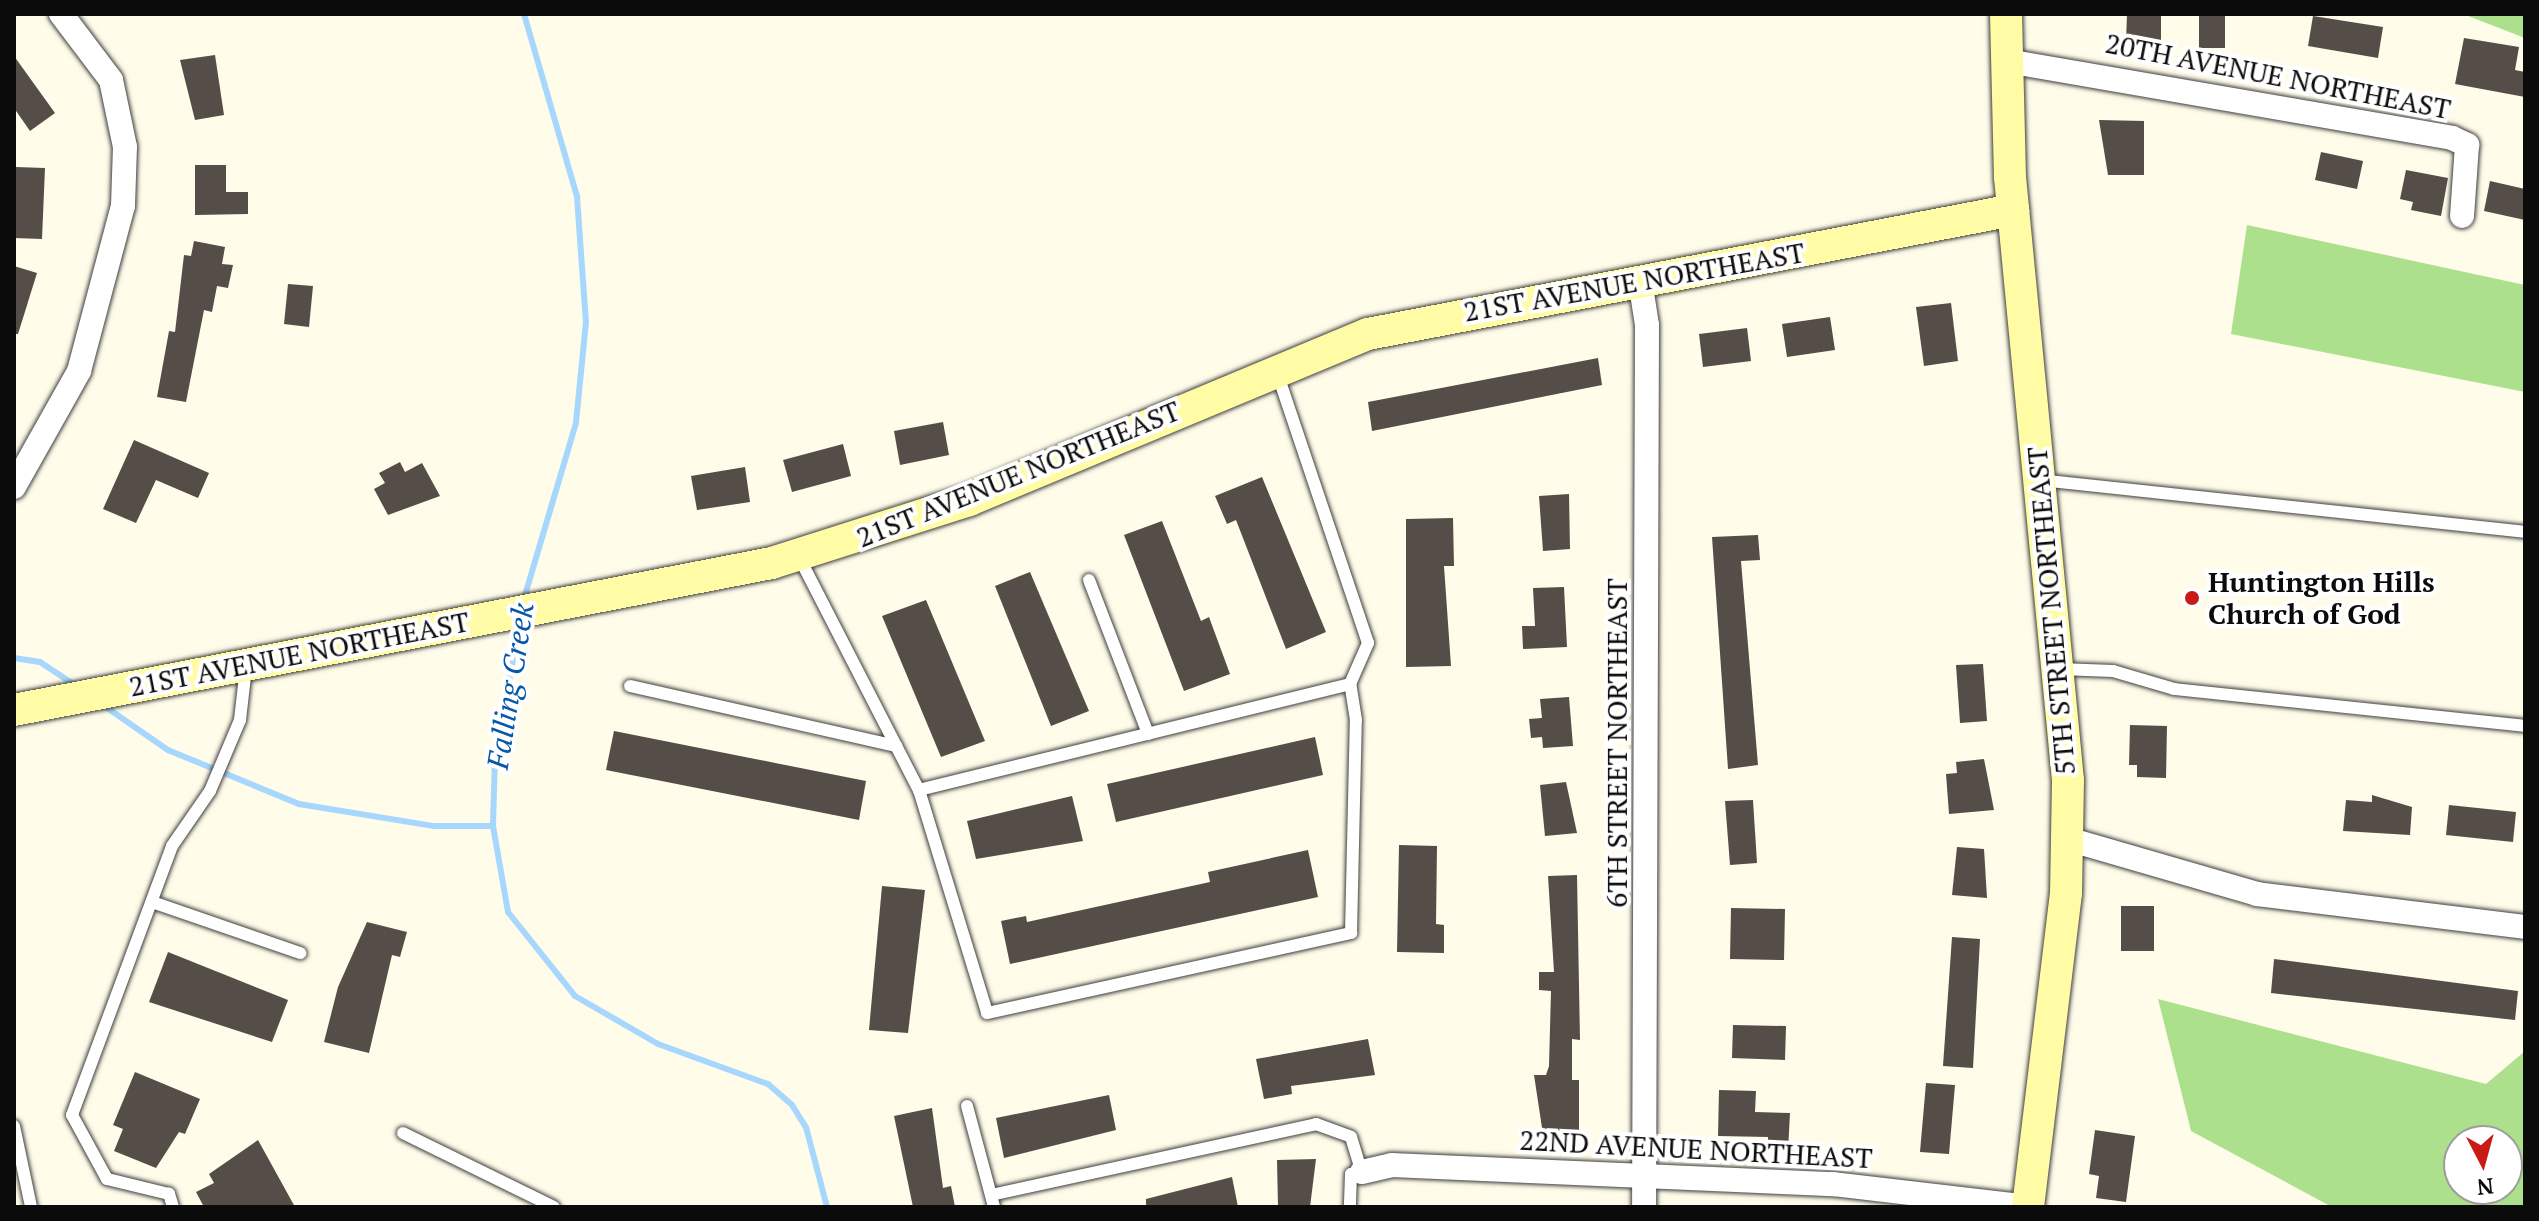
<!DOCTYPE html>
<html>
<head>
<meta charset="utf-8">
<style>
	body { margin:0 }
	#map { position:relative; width:2539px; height:1221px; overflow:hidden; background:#fffcea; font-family:"PT Serif",serif }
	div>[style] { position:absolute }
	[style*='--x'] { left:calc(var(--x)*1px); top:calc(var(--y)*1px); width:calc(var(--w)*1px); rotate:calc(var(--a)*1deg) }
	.forest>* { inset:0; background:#ace08d }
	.stream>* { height:6px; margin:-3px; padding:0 3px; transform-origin:3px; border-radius:3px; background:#a8d7fd }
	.building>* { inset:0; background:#554d47 }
	.roads { filter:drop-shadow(0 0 2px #3e3e3e) drop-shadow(0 0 2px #3e3e3e) }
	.lane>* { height:12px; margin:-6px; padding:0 6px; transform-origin:6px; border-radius:6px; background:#fff }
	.street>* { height:24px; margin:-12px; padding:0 12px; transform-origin:12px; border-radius:12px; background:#fff }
	.secondary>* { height:32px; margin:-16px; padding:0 16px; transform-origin:16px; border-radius:16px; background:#fffca5 }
	.dots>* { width:22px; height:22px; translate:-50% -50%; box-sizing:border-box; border:4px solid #fff; border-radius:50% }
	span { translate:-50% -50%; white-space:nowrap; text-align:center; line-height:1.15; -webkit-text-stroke:8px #fff; paint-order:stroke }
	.street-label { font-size:28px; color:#0b0b0b }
	.poi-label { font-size:28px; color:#0b0b0b; font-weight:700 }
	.left { translate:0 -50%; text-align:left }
	.water-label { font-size:30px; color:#0858aa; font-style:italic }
	.frame { position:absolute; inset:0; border:16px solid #0b0b0b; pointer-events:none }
	.north { position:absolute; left:2443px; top:1125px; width:80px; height:80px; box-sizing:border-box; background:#fff; border:2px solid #9d9d9d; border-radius:50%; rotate:174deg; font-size:22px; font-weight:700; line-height:32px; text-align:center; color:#0b0b0b }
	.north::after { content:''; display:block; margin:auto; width:28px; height:36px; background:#ca1a15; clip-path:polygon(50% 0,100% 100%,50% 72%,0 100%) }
</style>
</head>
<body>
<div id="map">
	<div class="forest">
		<i style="clip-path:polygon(2463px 14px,2525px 14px,2525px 38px)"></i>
		<i style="clip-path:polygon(2247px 225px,2525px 285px,2525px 392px,2231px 334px)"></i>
		<i style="clip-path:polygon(evenodd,2158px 999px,2486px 1084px,2525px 1051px,2525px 1207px,2332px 1207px,2191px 1131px,2158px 999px,2459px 1141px,2507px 1141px,2507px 1189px,2459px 1189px,2459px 1141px)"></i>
	</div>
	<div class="stream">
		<i style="--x:524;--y:14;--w:191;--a:73.8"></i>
		<i style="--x:577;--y:197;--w:125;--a:85.9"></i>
		<i style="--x:586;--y:322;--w:101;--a:95.7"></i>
		<i style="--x:576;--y:423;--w:184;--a:106.5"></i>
		<i style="--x:520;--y:622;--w:137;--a:100.5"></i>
		<i style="--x:495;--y:757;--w:69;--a:91.7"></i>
		<i style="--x:493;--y:826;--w:87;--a:80.1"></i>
		<i style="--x:508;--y:912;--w:107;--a:51.4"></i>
		<i style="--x:575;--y:996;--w:96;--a:30"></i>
		<i style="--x:658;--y:1044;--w:117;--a:20"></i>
		<i style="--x:768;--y:1084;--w:32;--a:41"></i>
		<i style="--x:792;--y:1105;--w:26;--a:58"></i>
		<i style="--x:806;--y:1127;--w:83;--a:75.3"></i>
		<i style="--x:14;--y:658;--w:26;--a:9"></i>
		<i style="--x:40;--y:662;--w:45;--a:33.3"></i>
		<i style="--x:100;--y:703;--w:83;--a:34.7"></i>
		<i style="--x:168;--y:750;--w:142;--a:22.4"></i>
		<i style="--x:299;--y:804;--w:137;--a:9.3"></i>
		<i style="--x:434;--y:826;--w:59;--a:0"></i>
	</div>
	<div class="building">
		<i style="clip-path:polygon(2127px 14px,2161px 14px,2161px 42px,2126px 42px)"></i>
		<i style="clip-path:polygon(2199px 14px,2225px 14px,2225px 48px,2199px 48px)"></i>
		<i style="clip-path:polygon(2313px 16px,2383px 27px,2378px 58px,2308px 46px)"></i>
		<i style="clip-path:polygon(2464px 38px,2519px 47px,2515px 70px,2525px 72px,2525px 97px,2455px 84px)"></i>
		<i style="clip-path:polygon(215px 55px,224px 115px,195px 120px,180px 60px)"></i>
		<i style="clip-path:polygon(14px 56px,55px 113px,30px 131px,14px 108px)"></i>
		<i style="clip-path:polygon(2099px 120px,2144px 121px,2144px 175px,2108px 175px)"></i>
		<i style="clip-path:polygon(2321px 152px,2363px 161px,2357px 189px,2315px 180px)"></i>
		<i style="clip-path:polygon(195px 165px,226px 165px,226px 192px,248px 192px,248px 214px,195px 215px)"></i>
		<i style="clip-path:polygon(16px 167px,45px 168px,42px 239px,14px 238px)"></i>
		<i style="clip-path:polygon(2406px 170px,2448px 178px,2441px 216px,2411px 210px,2413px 202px,2400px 199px)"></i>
		<i style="clip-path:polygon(2490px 181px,2525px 189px,2525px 220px,2484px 211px)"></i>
		<i style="clip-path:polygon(194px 241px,225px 247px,222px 264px,233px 265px,228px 288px,217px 286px,212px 312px,204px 310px,186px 402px,157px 397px,169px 331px,175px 332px,184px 255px,191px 256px)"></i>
		<i style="clip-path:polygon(14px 266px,37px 273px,18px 334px,14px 334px)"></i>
		<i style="clip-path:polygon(288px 284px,313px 286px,309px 327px,284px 324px)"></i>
		<i style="clip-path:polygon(1951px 303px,1958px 361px,1924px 366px,1916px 307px)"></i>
		<i style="clip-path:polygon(1830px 317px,1835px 350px,1787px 357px,1782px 324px)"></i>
		<i style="clip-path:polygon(1747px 328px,1751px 361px,1703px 367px,1699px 334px)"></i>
		<i style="clip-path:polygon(1598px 358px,1602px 385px,1372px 431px,1368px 402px)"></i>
		<i style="clip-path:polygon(943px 422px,949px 455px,900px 465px,894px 431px)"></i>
		<i style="clip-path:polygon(134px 440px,209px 473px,198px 498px,156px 480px,136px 523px,103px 509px)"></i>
		<i style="clip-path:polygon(843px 444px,851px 476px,792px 492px,783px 460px)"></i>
		<i style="clip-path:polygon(400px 462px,405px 472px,422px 463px,440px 496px,388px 515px,374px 489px,385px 483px,379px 473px)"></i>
		<i style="clip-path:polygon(745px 467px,750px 502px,697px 510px,691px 476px)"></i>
		<i style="clip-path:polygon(1262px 477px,1326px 632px,1286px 649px,1236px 520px,1227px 524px,1215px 496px)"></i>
		<i style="clip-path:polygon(1569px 494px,1570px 549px,1543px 551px,1539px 496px)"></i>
		<i style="clip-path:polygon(1453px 518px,1454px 566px,1444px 566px,1451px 666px,1406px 667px,1406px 519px)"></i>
		<i style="clip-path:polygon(1162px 521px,1201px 621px,1209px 617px,1230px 674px,1184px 691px,1124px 535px)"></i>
		<i style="clip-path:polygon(1758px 535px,1760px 560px,1741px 561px,1758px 765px,1728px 769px,1712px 537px)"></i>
		<i style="clip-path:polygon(1030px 572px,1089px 711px,1051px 726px,995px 586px)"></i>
		<i style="clip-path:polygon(1564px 587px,1567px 647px,1523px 649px,1522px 626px,1535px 626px,1533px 588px)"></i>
		<i style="clip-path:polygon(926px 600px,985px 741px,941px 757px,882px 616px)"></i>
		<i style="clip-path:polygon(1983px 664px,1987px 721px,1960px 723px,1956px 665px)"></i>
		<i style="clip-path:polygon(1569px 697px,1573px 746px,1543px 748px,1542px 737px,1531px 738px,1529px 719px,1542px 718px,1540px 699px)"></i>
		<i style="clip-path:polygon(2130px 725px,2167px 726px,2166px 778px,2137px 777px,2137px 765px,2129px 765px)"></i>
		<i style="clip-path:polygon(614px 731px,866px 781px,859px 820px,606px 770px)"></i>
		<i style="clip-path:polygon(1315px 737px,1323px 775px,1116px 822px,1107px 784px)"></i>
		<i style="clip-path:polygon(1984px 759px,1994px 810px,1949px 814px,1946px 774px,1957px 773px,1956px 762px)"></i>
		<i style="clip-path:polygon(1566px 782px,1577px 833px,1545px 836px,1540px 785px)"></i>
		<i style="clip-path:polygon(2372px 795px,2412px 807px,2410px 835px,2343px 831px,2346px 800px,2372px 802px)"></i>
		<i style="clip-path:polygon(1072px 796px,1083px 841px,976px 859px,967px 821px)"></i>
		<i style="clip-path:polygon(1753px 800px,1757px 863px,1730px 865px,1725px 801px)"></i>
		<i style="clip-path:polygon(2449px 805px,2516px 812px,2513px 842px,2446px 835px)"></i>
		<i style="clip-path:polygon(1399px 845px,1437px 846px,1436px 924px,1444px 925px,1444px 953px,1397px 952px)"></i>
		<i style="clip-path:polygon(1957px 847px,1984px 849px,1987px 898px,1952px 895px)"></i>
		<i style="clip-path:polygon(1308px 850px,1318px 897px,1010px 964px,1001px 921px,1026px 916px,1027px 922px,1210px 882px,1208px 872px)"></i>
		<i style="clip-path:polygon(1577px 875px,1580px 1040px,1572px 1039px,1572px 1080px,1579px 1080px,1579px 1141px,1544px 1141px,1534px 1075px,1546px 1075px,1549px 1066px,1551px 991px,1539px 990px,1539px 972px,1554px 972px,1548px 876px)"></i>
		<i style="clip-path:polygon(882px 886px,925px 890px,908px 1033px,869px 1030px)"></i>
		<i style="clip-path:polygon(2121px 906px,2154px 906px,2154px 951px,2121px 951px)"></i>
		<i style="clip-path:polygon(1731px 908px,1785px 909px,1784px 960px,1730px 959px)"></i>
		<i style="clip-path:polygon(367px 922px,407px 932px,400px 957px,392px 955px,369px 1053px,324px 1042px,338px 987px)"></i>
		<i style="clip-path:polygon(1952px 937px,1980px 939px,1973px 1068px,1943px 1066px)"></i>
		<i style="clip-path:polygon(168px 952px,288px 1000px,272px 1042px,149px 1002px)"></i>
		<i style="clip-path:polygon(2274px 959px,2518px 991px,2515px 1020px,2271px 993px)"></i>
		<i style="clip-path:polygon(1733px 1025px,1786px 1026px,1785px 1060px,1732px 1058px)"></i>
		<i style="clip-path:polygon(1368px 1039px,1375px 1075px,1291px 1086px,1292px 1094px,1264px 1099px,1256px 1059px)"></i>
		<i style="clip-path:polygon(135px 1072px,200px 1099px,185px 1134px,179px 1132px,156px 1168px,114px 1151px,123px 1129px,113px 1125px)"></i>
		<i style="clip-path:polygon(1926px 1083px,1955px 1085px,1949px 1154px,1920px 1152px)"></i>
		<i style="clip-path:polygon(1719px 1090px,1756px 1091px,1755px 1112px,1790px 1113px,1788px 1151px,1768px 1151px,1768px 1137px,1718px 1136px)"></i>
		<i style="clip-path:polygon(1109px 1095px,1116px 1130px,1004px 1158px,996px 1118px)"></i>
		<i style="clip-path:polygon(932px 1108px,943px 1188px,951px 1186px,955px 1207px,913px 1207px,894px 1116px)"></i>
		<i style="clip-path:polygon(2095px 1130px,2135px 1136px,2126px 1202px,2096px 1198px,2099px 1176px,2089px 1174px)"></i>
		<i style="clip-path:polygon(258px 1140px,295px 1207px,204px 1207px,196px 1192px,214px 1183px,209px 1174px)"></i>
		<i style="clip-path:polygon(1316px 1159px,1310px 1207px,1278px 1207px,1277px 1160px)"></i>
		<i style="clip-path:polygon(1232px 1177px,1238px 1207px,1146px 1207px,1146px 1199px)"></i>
	</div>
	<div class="roads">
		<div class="lane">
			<i style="--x:2040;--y:480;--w:488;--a:6.1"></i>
			<i style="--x:799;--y:557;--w:262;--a:62.8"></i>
			<i style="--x:919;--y:790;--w:444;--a:-13.8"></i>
			<i style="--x:1350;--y:684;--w:45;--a:-66.3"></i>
			<i style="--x:1368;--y:643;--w:283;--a:-108.6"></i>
			<i style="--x:1089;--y:580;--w:165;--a:69"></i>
			<i style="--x:2060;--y:669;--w:53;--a:2.2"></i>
			<i style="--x:2113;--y:671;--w:64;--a:16.4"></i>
			<i style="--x:2174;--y:689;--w:353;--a:6"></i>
			<i style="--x:630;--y:686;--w:273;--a:12.7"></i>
			<i style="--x:919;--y:790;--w:233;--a:73"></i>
			<i style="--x:987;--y:1013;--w:373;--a:-12.4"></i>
			<i style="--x:1351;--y:933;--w:213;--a:-88.7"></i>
			<i style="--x:1356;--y:720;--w:36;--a:-99"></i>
			<i style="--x:152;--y:902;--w:157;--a:19"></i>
			<i style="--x:967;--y:1106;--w:105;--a:75"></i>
			<i style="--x:14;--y:1126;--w:83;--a:78.1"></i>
			<i style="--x:403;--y:1133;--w:168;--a:26.1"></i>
			<i style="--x:991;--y:1195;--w:333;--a:-12.3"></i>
			<i style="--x:1316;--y:1124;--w:37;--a:20"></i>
			<i style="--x:1351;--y:1137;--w:37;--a:73"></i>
			<i style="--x:1362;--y:1172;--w:11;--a:170"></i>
			<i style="--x:1351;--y:1174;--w:33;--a:92"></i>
			<i style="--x:173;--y:1207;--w:14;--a:-107"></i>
			<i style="--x:169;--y:1194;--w:64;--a:-166.4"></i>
			<i style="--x:107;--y:1179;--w:73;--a:-118.7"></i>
			<i style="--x:72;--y:1115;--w:287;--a:-69.6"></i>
			<i style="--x:172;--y:846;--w:67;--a:-55.4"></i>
			<i style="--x:210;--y:791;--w:77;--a:-67.1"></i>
			<i style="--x:240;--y:720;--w:53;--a:-83.5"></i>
		</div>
		<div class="street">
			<i style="--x:2007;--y:61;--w:452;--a:9.8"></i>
			<i style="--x:2452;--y:138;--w:17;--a:25"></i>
			<i style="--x:2467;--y:145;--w:71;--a:94"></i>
			<i style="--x:1640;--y:280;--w:46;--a:81.2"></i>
			<i style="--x:1647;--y:325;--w:882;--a:90.19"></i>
			<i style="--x:14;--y:487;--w:133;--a:-60.7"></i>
			<i style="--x:79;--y:371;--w:171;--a:-75.1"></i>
			<i style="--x:123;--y:206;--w:59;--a:-88.1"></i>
			<i style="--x:125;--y:147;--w:68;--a:-101.8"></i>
			<i style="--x:111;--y:80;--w:83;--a:-127.1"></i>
			<i style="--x:2068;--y:839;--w:197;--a:16.2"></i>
			<i style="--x:2257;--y:894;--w:270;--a:7"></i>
			<i style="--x:1362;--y:1172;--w:31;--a:-13"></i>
			<i style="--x:1392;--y:1165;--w:441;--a:2.5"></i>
			<i style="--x:1833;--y:1184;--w:196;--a:6.7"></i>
		</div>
		<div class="secondary">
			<i style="--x:2006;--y:14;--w:163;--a:88.6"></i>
			<i style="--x:2010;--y:177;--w:606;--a:84.51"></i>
			<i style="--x:2068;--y:780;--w:113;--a:91"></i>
			<i style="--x:2066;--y:893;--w:316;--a:96.9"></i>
			<i style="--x:14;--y:710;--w:772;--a:-10.98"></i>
			<i style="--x:772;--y:563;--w:207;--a:-17.7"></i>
			<i style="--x:969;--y:500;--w:432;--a:-22.6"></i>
			<i style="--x:1368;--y:334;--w:657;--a:-10.88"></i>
		</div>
	</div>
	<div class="dots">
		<i style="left:2192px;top:598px;background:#ca1a15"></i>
	</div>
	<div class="street-label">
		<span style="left:2278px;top:76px;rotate:11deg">20TH AVENUE NORTHEAST</span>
		<span style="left:1634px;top:282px;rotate:-10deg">21ST AVENUE NORTHEAST</span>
		<span style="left:1018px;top:474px;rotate:-22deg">21ST AVENUE NORTHEAST</span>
		<span style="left:2051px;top:611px;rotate:-95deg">5TH STREET NORTHEAST</span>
		<span style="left:299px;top:654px;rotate:-11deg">21ST AVENUE NORTHEAST</span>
		<span style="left:1617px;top:743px;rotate:-90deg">6TH STREET NORTHEAST</span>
		<span style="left:1696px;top:1149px;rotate:3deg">22ND AVENUE NORTHEAST</span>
	</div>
	<div class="poi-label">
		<span class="left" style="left:2208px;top:598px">Huntington Hills<br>Church of God</span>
	</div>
	<div class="water-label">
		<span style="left:510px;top:686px;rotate:-81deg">Falling Creek</span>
	</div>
	<div class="frame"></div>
	<div class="north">N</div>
</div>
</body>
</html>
